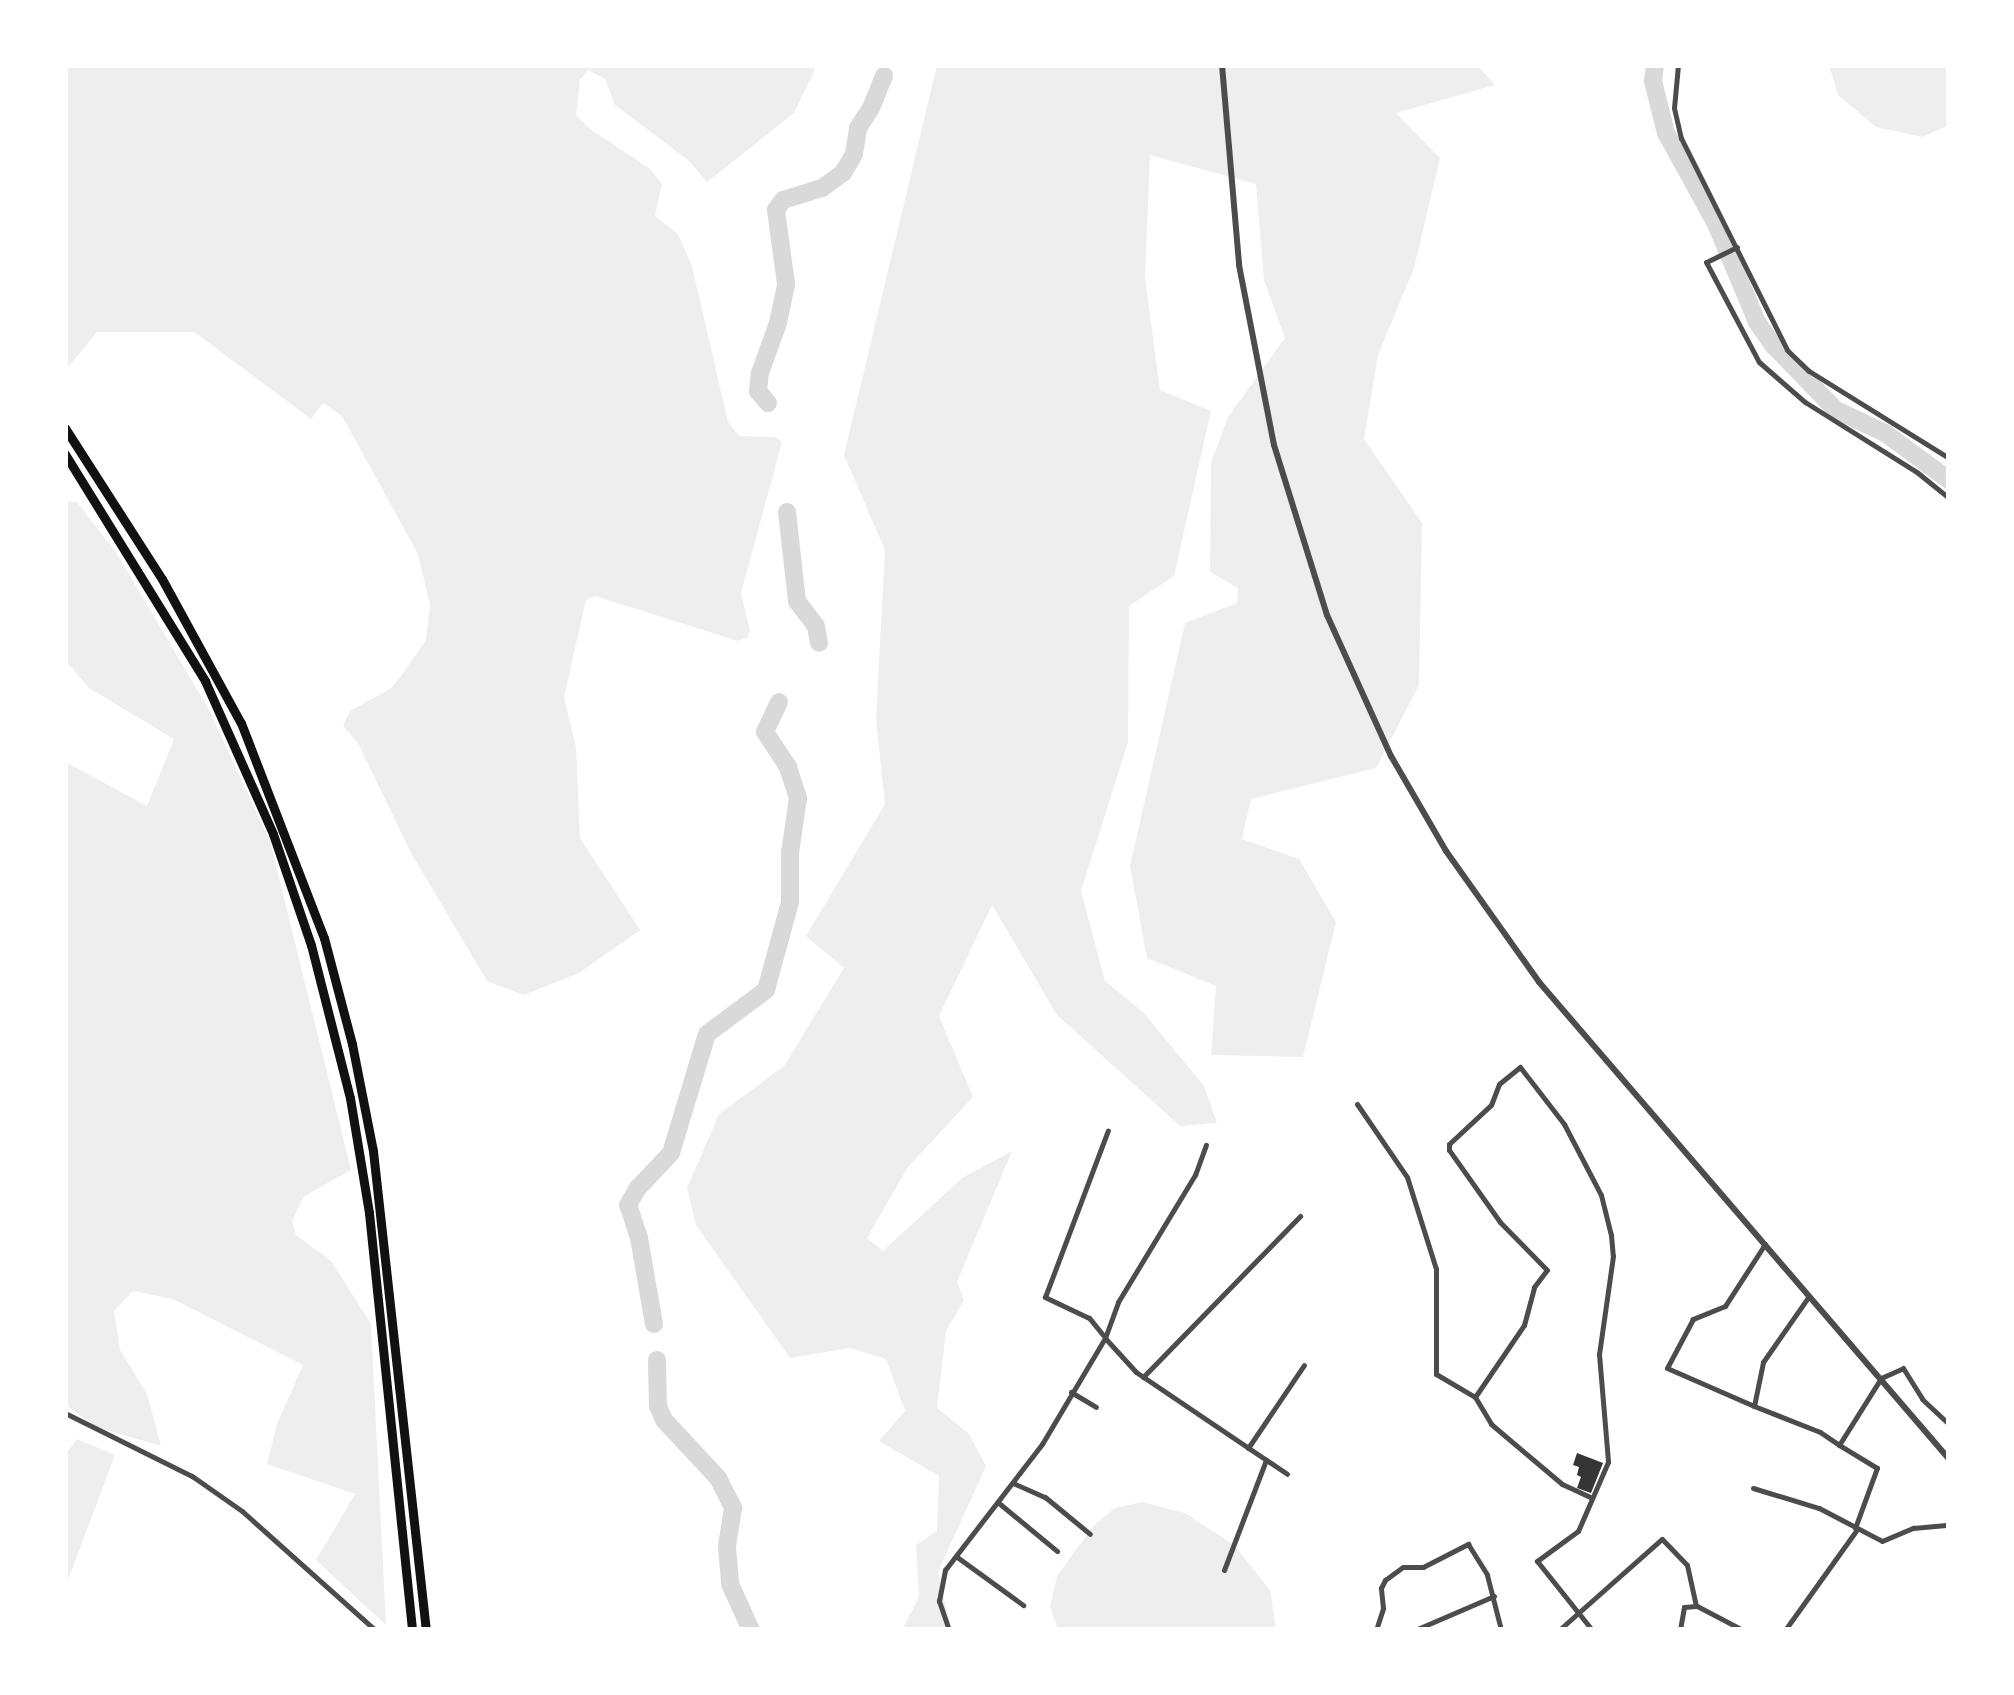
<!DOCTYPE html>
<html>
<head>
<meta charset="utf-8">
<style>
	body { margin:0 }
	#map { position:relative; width:2014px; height:1695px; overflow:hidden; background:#fff; font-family:"Archivo Narrow",sans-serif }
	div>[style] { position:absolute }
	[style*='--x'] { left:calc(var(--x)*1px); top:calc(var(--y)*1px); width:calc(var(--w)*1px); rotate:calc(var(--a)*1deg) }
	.green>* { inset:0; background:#eee }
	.river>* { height:18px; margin:-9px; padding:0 9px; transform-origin:9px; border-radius:9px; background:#d9d9d9 }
	.building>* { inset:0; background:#353535 }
	.minor>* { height:5px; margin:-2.5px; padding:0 2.5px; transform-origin:2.5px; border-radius:2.5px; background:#4c4c4c }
	.tertiary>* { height:6px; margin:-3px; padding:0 3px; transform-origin:3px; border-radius:3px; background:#4c4c4c }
	.motorway>* { height:9px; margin:-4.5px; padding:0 4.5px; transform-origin:4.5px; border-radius:4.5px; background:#111 }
	span { translate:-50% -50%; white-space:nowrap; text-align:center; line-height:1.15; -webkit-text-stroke:10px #fff; paint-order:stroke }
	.frame { position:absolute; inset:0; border:68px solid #fff; pointer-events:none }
</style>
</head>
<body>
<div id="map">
	<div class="green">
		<i style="clip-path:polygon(65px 65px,817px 65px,794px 113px,707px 182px,688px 160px,615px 105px,605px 79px,588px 70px,580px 80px,576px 115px,590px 129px,650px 169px,662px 184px,655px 216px,678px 234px,692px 266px,728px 422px,739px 436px,775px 437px,782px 442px,741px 593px,750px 631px,747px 638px,738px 641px,595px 596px,586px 600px,564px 697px,576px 747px,580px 838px,640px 930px,579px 973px,524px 995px,487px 981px,411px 853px,358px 743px,343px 726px,350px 711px,390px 689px,401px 676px,426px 640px,430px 605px,418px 554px,342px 416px,323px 403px,311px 419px,194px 332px,97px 332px,65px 371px)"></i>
		<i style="clip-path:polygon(937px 65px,1477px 65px,1495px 85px,1396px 113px,1440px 158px,1414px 268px,1378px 355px,1364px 439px,1422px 523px,1419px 685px,1376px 768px,1251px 799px,1242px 839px,1299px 859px,1336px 922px,1303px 1057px,1211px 1055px,1216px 986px,1147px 958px,1130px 866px,1185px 623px,1237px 603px,1238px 588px,1210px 572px,1211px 463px,1228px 417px,1285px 338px,1264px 280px,1256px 184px,1150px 155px,1145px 278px,1160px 390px,1211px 411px,1174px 576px,1129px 606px,1128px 742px,1081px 891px,1105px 981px,1144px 1013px,1204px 1086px,1217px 1123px,1180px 1126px,1057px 1015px,992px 905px,939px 1016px,973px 1097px,908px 1167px,867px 1238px,883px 1251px,962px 1178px,1012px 1151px,957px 1282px,964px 1300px,946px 1331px,937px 1408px,969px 1434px,986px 1466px,938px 1572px,951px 1630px,902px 1630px,919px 1597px,916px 1545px,937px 1531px,939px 1476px,879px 1441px,905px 1411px,886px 1359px,850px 1348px,790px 1358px,696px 1225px,687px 1188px,719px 1114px,784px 1066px,844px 968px,806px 936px,885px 804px,876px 719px,885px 550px,844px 455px)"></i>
		<i style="clip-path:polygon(1829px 65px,1949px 65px,1949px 125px,1922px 137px,1876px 127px,1838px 95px)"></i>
		<i style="clip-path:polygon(65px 501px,77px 502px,117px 554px,208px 708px,270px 841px,351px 1170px,303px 1197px,292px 1221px,296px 1235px,331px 1261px,371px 1324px,386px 1625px,316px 1560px,355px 1494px,267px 1464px,277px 1424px,303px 1365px,173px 1299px,133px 1291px,114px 1311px,120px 1350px,147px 1394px,161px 1446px,96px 1427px,65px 1404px,65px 762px,147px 806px,174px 739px,89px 688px,65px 660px)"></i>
		<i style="clip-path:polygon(77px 1439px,115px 1455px,65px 1588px,65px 1455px)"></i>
		<i style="clip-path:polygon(1142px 1502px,1185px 1513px,1234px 1545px,1270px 1590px,1276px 1630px,1057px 1627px,1050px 1607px,1057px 1576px,1094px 1525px,1115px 1508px)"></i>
	</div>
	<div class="river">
		<i style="--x:1655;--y:65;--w:16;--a:97"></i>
		<i style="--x:1653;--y:81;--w:54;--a:76"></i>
		<i style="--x:1666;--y:133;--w:104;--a:61.2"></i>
		<i style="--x:1716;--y:224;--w:106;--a:67.3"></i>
		<i style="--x:1757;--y:322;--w:29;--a:55"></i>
		<i style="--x:1774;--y:346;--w:89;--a:45.9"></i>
		<i style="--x:1836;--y:410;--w:54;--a:25.1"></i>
		<i style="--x:1885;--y:433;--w:79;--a:36.3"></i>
		<i style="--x:768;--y:403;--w:16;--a:-130"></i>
		<i style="--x:758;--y:391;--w:18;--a:-84"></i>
		<i style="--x:760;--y:373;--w:53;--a:-70.2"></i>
		<i style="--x:778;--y:323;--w:40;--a:-78"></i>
		<i style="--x:786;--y:284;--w:75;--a:-97.7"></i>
		<i style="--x:776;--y:210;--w:12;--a:-55"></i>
		<i style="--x:783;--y:200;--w:41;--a:-17.1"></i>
		<i style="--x:822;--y:188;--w:26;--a:-36"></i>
		<i style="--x:843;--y:173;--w:22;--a:-60"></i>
		<i style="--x:854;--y:154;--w:26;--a:-81"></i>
		<i style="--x:858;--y:128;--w:24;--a:-57"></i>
		<i style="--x:871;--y:108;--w:35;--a:-68"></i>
		<i style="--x:787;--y:512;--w:90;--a:83.6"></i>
		<i style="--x:797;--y:601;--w:31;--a:53"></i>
		<i style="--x:816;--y:626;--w:17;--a:80"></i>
		<i style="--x:654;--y:1324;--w:87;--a:-99.9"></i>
		<i style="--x:639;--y:1238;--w:35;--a:-108"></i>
		<i style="--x:628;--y:1205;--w:20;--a:-60"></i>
		<i style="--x:638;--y:1188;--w:48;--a:-46.7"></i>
		<i style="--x:671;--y:1153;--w:124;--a:-73.2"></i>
		<i style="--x:707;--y:1034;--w:74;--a:-36.7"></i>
		<i style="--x:766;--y:990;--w:91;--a:-74.7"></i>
		<i style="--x:790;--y:902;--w:49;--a:-90"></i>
		<i style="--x:790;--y:853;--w:56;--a:-81.7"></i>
		<i style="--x:798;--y:798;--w:33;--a:-108"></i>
		<i style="--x:788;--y:767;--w:42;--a:-123.3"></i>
		<i style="--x:765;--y:732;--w:33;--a:-65"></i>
		<i style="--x:657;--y:1360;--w:46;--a:88.8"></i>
		<i style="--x:658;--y:1406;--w:15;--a:67"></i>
		<i style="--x:664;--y:1420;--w:79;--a:47"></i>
		<i style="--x:718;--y:1478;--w:34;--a:63"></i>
		<i style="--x:733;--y:1508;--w:39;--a:99"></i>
		<i style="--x:727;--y:1547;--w:37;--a:85"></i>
		<i style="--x:730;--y:1584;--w:51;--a:65.5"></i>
	</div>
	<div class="building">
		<i style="clip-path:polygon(1577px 1453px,1603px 1463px,1591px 1493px,1577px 1488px,1581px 1477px,1577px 1475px,1579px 1467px,1573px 1465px)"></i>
	</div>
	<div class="minor">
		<i style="--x:1678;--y:65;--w:43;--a:95.3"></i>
		<i style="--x:1674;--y:108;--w:31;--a:77"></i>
		<i style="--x:1681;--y:138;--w:237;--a:63.4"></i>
		<i style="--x:1787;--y:350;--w:30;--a:44"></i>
		<i style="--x:1809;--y:371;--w:165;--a:31.9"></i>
		<i style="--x:1737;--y:247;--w:34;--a:154"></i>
		<i style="--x:1706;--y:262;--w:113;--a:62.1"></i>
		<i style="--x:1759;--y:362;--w:61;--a:41"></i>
		<i style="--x:1805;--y:402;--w:133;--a:32.1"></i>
		<i style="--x:1918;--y:473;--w:40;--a:39"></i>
		<i style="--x:1357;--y:1104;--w:88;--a:55.6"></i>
		<i style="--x:1407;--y:1177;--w:96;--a:72.5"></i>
		<i style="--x:1436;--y:1269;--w:105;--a:90"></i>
		<i style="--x:1436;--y:1374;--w:45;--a:30.5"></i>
		<i style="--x:1475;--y:1397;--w:31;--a:59"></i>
		<i style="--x:1491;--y:1424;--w:93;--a:40.2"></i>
		<i style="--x:1562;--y:1484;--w:31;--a:25"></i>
		<i style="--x:1765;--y:1244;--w:74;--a:122.8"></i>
		<i style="--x:1725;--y:1306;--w:35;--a:158"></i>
		<i style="--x:1693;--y:1319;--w:55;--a:118"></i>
		<i style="--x:1667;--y:1368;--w:95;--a:23.6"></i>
		<i style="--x:1754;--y:1406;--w:45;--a:-78.4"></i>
		<i style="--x:1763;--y:1362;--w:80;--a:-55.1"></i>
		<i style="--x:1103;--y:1335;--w:22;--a:-129"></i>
		<i style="--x:1089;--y:1318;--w:49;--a:-154.5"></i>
		<i style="--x:1045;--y:1297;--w:178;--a:-69.3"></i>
		<i style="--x:1105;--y:1338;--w:46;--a:47.6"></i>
		<i style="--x:1136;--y:1372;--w:182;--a:34"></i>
		<i style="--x:1143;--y:1377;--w:225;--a:-45.7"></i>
		<i style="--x:1071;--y:1392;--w:29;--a:31"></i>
		<i style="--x:1475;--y:1397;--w:87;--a:-55.8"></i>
		<i style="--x:1524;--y:1325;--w:39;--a:-75"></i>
		<i style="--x:1534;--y:1287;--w:21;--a:-53"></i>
		<i style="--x:1547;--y:1270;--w:67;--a:-134.4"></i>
		<i style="--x:1500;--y:1222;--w:88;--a:-125.3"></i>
		<i style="--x:1449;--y:1150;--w:6;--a:-90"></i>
		<i style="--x:1449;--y:1144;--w:57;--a:-42.9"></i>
		<i style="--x:1491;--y:1105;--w:22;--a:-69"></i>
		<i style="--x:1499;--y:1084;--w:27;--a:-39"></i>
		<i style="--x:1520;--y:1067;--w:72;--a:52.3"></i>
		<i style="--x:1564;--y:1124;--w:80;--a:62.5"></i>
		<i style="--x:1601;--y:1195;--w:41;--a:76"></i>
		<i style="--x:1611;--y:1235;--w:21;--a:85"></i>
		<i style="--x:1613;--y:1256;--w:99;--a:98.1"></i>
		<i style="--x:1599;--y:1354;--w:108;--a:85.2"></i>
		<i style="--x:1608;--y:1462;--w:75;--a:113.5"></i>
		<i style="--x:1578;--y:1531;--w:51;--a:143.8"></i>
		<i style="--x:1537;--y:1561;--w:88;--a:51.4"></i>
		<i style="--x:1754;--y:1406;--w:71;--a:21.5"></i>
		<i style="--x:1820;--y:1432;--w:23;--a:34"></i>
		<i style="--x:65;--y:1413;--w:142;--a:26.4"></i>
		<i style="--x:192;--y:1476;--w:61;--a:35"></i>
		<i style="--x:242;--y:1511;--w:178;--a:41.8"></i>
		<i style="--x:1248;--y:1448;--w:100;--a:-56"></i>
		<i style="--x:1013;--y:1483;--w:35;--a:24"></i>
		<i style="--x:1045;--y:1497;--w:58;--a:39.4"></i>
		<i style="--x:1753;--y:1488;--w:69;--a:16.9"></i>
		<i style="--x:1819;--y:1508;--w:71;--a:27.6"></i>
		<i style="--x:1882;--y:1541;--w:34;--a:-23"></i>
		<i style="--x:1913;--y:1528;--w:36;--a:-5"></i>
		<i style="--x:1000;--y:1504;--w:74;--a:39.5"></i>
		<i style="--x:1855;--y:1528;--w:64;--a:-69.9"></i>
		<i style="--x:1877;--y:1468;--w:44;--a:-148.8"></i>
		<i style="--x:1839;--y:1445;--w:79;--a:-57.9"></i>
		<i style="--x:1881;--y:1378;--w:24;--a:-24"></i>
		<i style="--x:1903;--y:1368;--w:36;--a:58"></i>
		<i style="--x:1922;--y:1399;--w:37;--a:43"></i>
		<i style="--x:957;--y:1557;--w:82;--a:36"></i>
		<i style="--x:1224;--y:1570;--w:118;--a:-69.1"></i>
		<i style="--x:1697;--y:1606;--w:52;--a:27.6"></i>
		<i style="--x:949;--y:1630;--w:31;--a:-109"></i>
		<i style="--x:939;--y:1601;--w:32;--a:-79"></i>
		<i style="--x:945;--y:1570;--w:159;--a:-52.4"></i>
		<i style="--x:1042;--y:1444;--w:123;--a:-59.3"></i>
		<i style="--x:1105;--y:1338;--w:38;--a:-70"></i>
		<i style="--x:1118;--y:1302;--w:149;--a:-58.8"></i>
		<i style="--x:1195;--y:1175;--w:32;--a:-70"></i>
		<i style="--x:1376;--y:1630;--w:23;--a:-72"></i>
		<i style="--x:1383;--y:1608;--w:20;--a:-96"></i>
		<i style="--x:1381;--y:1588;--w:9;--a:-63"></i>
		<i style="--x:1385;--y:1580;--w:22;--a:-36"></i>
		<i style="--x:1403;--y:1567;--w:20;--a:0"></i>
		<i style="--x:1423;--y:1567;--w:51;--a:-27.1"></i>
		<i style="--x:1468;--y:1544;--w:36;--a:58"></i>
		<i style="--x:1487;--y:1575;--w:57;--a:75.7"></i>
		<i style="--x:1415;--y:1630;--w:86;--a:-23.3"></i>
		<i style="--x:1559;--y:1630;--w:137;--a:-41.5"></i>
		<i style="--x:1662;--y:1539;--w:36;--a:46"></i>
		<i style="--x:1687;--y:1565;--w:42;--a:77.6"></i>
		<i style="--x:1696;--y:1606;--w:12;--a:175"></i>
		<i style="--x:1684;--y:1607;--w:23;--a:100"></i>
		<i style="--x:1785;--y:1630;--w:122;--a:-54.4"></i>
	</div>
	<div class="tertiary">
		<i style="--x:1222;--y:65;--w:201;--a:85.1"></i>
		<i style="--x:1239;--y:265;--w:183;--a:79"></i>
		<i style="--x:1274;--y:445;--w:178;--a:72.7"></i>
		<i style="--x:1327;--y:615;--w:155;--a:65.6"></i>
		<i style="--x:1391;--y:756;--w:110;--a:59.9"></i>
		<i style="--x:1446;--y:851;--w:161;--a:54.6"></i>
		<i style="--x:1539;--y:982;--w:629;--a:49.32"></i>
	</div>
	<div class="motorway">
		<i style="--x:65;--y:428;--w:179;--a:57.3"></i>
		<i style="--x:162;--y:579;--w:164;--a:61.3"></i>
		<i style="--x:241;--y:723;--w:230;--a:68.9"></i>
		<i style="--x:324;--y:938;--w:110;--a:75.2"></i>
		<i style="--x:352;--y:1044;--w:109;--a:78.9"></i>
		<i style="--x:373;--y:1151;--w:482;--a:83.7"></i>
		<i style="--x:65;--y:454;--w:267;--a:58.3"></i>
		<i style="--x:205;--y:681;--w:167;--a:66"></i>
		<i style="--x:273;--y:834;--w:117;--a:71.1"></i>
		<i style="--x:311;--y:945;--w:158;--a:75.7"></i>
		<i style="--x:350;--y:1098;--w:117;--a:80.6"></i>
		<i style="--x:369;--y:1213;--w:419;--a:84.1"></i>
	</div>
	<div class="frame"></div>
</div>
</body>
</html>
